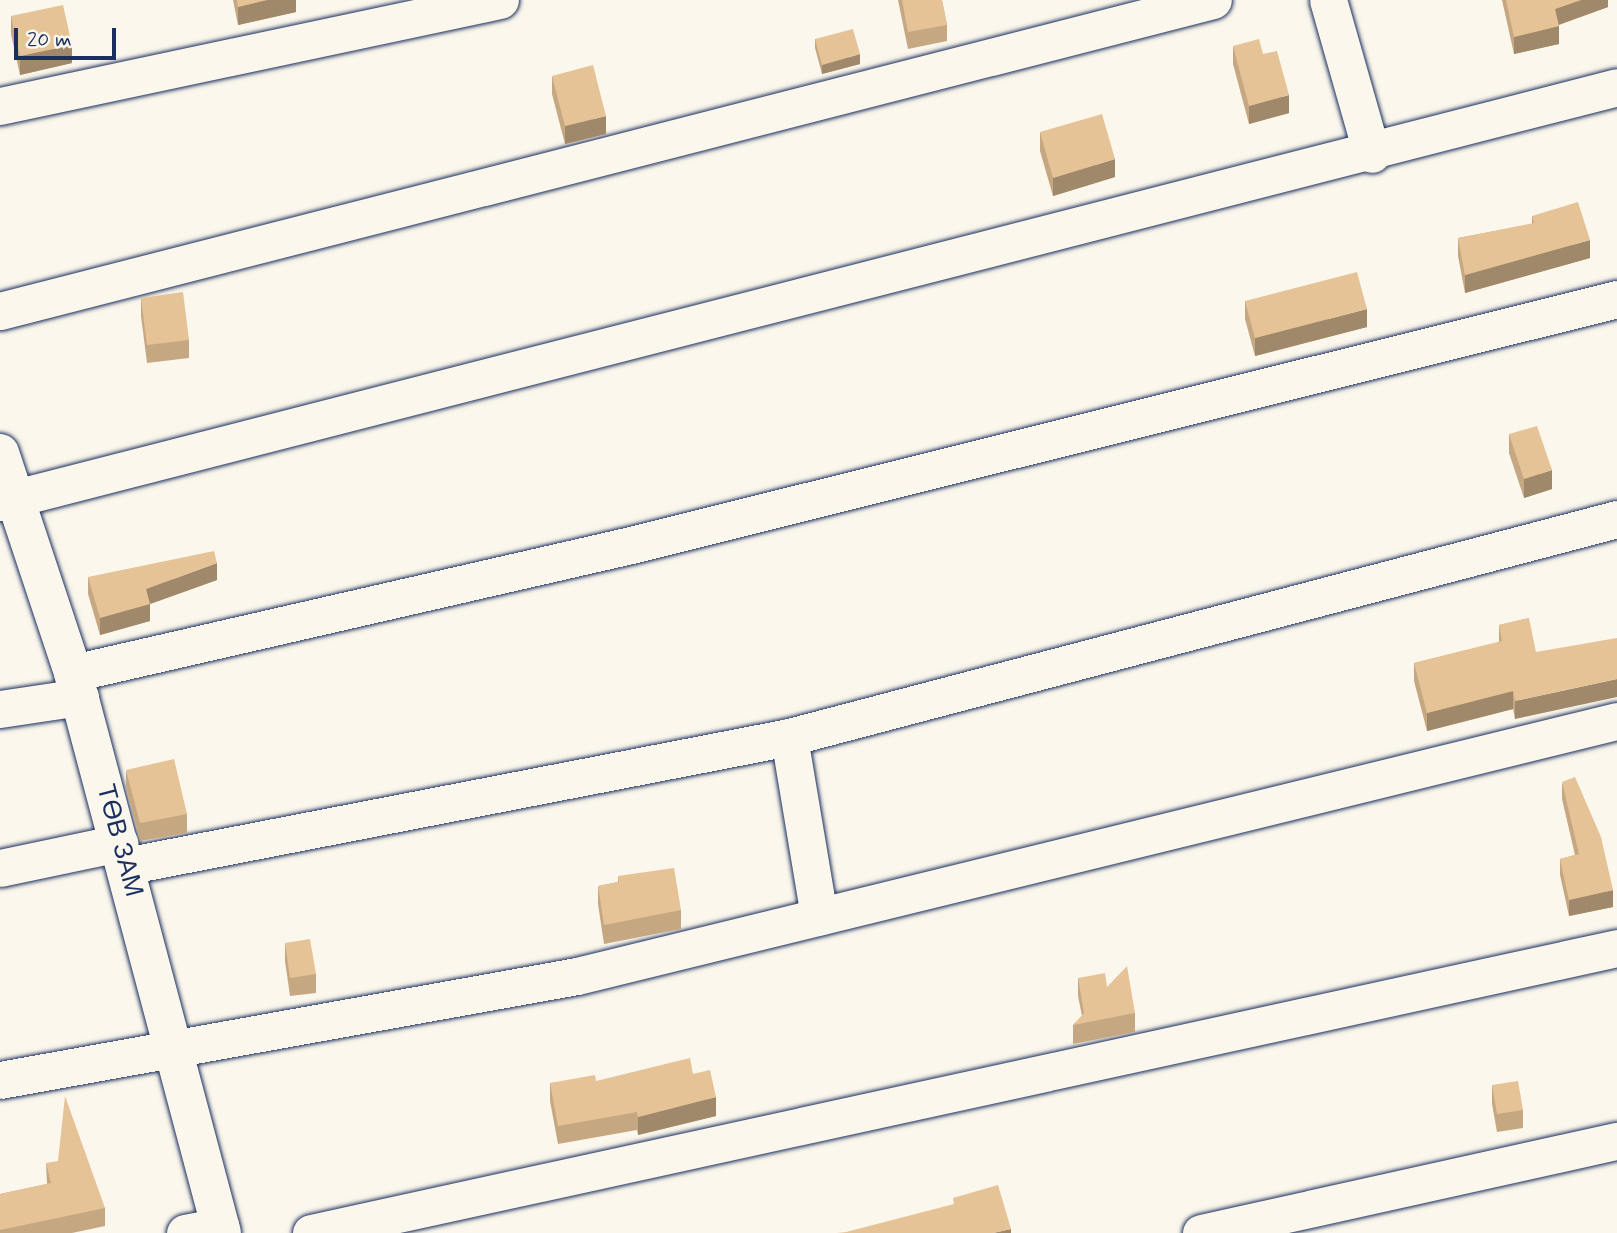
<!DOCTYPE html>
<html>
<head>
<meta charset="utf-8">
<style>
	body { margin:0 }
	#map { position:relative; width:1617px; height:1233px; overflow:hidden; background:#fbf7ec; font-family:Mynerve,sans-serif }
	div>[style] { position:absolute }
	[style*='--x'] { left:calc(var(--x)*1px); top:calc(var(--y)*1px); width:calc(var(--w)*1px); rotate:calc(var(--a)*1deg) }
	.roads { filter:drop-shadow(0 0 2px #1b2f5e) drop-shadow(0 0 2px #1b2f5e) }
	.street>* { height:37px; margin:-18.5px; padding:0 18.5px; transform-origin:18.5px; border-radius:18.5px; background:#fbf7ec }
	.secondary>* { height:38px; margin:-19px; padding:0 19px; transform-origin:19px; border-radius:19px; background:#fbf7ec }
	.wall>* { inset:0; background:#c5a882 }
	.shaded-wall>* { inset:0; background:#a0886a }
	.building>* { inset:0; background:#e5c397 }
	span { translate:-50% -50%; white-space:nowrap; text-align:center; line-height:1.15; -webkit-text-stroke:7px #fbf7ec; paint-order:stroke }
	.street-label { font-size:26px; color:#1b2f5e }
	.scale { position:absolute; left:14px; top:28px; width:102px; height:32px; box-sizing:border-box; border:4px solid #1b2f5e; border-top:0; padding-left:9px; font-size:21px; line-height:24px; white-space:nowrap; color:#1b2f5e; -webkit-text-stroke:5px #fbf7ec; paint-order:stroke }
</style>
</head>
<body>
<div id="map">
	<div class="roads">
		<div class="street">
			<i style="--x:1328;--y:0;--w:160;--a:74.1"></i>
			<i style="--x:0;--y:106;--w:511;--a:-11.97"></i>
			<i style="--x:0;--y:311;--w:1252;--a:-14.38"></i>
			<i style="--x:0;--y:502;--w:1669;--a:-14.39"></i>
			<i style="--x:73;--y:673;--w:572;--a:-12.92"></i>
			<i style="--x:631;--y:545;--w:1016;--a:-14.01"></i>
			<i style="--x:0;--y:709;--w:81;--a:-8.5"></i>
			<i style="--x:789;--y:737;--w:182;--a:80.5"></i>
			<i style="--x:125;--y:866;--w:676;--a:-10.99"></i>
			<i style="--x:789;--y:737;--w:856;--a:-14.75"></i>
			<i style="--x:0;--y:868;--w:122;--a:-11.9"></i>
			<i style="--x:0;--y:1080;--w:586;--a:-10.22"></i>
			<i style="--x:577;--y:976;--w:1071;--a:-13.78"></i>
			<i style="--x:185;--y:1233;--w:36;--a:-11"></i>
			<i style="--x:311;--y:1233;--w:1337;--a:-12.31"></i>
			<i style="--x:1201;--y:1233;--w:426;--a:-12.5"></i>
		</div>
		<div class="secondary">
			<i style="--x:0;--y:453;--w:232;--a:71.6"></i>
			<i style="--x:73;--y:673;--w:579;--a:75.1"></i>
		</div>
	</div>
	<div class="wall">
		<i style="clip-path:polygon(233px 0,296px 0,296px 12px,238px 25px)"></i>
		<i style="clip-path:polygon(898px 0,942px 0,947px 25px,947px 41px,908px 49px)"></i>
		<i style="clip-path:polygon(1502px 0,1608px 0,1608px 7px,1559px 25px,1559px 44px,1514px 54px)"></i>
		<i style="clip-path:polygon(11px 16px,72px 63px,20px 75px,11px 34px)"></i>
		<i style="clip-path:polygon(815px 39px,860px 64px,822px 74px,815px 48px)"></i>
		<i style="clip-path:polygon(1233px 46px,1263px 54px,1289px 113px,1249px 124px,1233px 64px)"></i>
		<i style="clip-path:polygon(552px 76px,606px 134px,565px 144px,552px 94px)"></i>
		<i style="clip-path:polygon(1040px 132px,1115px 177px,1053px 196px,1040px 151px)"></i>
		<i style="clip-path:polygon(1532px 216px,1590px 258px,1465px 293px,1458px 256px,1458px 238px,1532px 224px)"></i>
		<i style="clip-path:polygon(141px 298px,189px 340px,189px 358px,147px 363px,141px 316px)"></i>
		<i style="clip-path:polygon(1245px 301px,1367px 327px,1255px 356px,1245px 319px)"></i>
		<i style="clip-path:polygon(1509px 434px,1552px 489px,1524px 498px,1509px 453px)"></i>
		<i style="clip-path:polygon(88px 577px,217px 580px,150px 604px,150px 621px,100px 635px,88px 594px)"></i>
		<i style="clip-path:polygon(1529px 618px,1515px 719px,1513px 709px,1427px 731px,1414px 681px,1414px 663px,1499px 642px,1499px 625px)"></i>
		<i style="clip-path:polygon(126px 770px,187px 814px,187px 833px,140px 841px,126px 788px)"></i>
		<i style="clip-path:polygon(1562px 782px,1613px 907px,1569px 916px,1560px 875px,1560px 859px,1575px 855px,1562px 799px)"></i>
		<i style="clip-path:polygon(618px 876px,681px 910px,681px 929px,604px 944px,598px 904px,598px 886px,618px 882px)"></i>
		<i style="clip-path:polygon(285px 943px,316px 974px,316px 993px,290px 996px,285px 961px)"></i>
		<i style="clip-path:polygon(1078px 978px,1107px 987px,1135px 1013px,1135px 1032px,1073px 1044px,1073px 1025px,1082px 1016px,1078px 996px)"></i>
		<i style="clip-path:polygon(693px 1074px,716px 1116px,638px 1135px,637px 1130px,558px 1144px,550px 1101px,550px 1083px,596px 1081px)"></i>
		<i style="clip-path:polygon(1492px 1085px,1523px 1110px,1523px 1128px,1497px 1132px,1492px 1104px)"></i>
		<i style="clip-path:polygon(46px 1163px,105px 1208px,105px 1226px,72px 1233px,0 1233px,0 1194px,47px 1184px)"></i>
	</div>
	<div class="shaded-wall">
		<i style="clip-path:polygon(267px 0,296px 0,296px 12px,238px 25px,238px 7px)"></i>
		<i style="clip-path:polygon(1581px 0,1608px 0,1608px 7px,1555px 26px,1555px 9px)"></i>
		<i style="clip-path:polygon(1559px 26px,1559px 44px,1514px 54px,1514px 37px)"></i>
		<i style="clip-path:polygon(72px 45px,72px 63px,20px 75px,20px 56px)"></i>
		<i style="clip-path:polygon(860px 54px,860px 64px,822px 74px,822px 65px)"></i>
		<i style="clip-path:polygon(1289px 95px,1289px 113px,1249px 124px,1249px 106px)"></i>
		<i style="clip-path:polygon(606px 116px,606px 134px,565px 144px,565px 126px)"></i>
		<i style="clip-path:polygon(1115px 159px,1115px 177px,1053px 196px,1053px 178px)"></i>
		<i style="clip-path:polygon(1590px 240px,1590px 258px,1465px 293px,1465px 275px)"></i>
		<i style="clip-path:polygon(1367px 309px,1367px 327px,1255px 356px,1255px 338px)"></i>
		<i style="clip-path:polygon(1552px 470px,1552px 489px,1524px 498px,1524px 479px)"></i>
		<i style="clip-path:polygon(217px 563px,217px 580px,150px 604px,150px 621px,100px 635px,100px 618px,146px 589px)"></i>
		<i style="clip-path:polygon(1617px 679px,1617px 697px,1515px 719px,1515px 701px)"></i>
		<i style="clip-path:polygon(1513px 691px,1513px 709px,1427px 731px,1427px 713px)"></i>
		<i style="clip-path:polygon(1613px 890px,1613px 907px,1569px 916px,1569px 900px)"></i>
		<i style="clip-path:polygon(716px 1097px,716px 1116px,638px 1135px,638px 1117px)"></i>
		<i style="clip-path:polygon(1011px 1229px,1011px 1233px,993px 1233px)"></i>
	</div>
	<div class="building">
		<i style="clip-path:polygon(237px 0,267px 0,238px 7px)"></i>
		<i style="clip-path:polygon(902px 0,942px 0,947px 25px,908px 32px)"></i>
		<i style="clip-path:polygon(1506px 0,1581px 0,1555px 9px,1559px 26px,1514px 37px)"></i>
		<i style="clip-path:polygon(63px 5px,72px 45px,20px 56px,11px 16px)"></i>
		<i style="clip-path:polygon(853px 29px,860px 54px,822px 65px,815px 39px)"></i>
		<i style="clip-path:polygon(1259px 39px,1263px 54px,1277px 51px,1289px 95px,1249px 106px,1233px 46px)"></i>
		<i style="clip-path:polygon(593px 65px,606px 116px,565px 126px,552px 76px)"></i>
		<i style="clip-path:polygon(1102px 114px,1115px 159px,1053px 178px,1040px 132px)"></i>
		<i style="clip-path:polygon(1578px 202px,1590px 240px,1465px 275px,1458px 238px,1534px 223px,1532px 216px)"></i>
		<i style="clip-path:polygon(1357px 272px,1367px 309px,1255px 338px,1245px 301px)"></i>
		<i style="clip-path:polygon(183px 292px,189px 340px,147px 345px,141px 298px)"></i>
		<i style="clip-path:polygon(1537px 426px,1552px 470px,1524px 479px,1509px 434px)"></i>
		<i style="clip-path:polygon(214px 551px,217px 563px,146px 589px,150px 604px,100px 618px,88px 577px)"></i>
		<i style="clip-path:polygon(1529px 618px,1536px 652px,1617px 638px,1617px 679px,1515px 701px,1513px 691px,1427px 713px,1414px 663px,1502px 641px,1499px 625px)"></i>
		<i style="clip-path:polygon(174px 759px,187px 814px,140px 823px,126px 770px)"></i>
		<i style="clip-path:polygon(1575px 777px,1601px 837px,1613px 890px,1569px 900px,1560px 859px,1579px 854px,1562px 782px)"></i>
		<i style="clip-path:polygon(674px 868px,681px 910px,604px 925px,598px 886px,619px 882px,618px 876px)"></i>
		<i style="clip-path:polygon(310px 939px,316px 974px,290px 978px,285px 943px)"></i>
		<i style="clip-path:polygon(1127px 966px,1135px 1013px,1073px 1025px,1084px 1013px,1078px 978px,1105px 973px,1107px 987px)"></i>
		<i style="clip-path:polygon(690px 1058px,693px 1074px,710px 1070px,716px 1097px,638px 1117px,637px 1112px,558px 1126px,550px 1083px,595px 1075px,596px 1081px)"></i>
		<i style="clip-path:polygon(1518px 1081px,1523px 1110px,1497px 1114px,1492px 1085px)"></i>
		<i style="clip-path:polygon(65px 1096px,105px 1208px,0 1230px,0 1194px,51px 1183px,46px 1163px,58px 1161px)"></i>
		<i style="clip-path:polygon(998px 1185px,1011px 1229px,993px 1233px,837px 1233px,846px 1232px,954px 1204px,953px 1198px)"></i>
	</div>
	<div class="street-label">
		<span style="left:118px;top:841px;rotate:75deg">ТӨВ ЗАМ</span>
	</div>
	<div class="scale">20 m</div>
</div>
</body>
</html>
